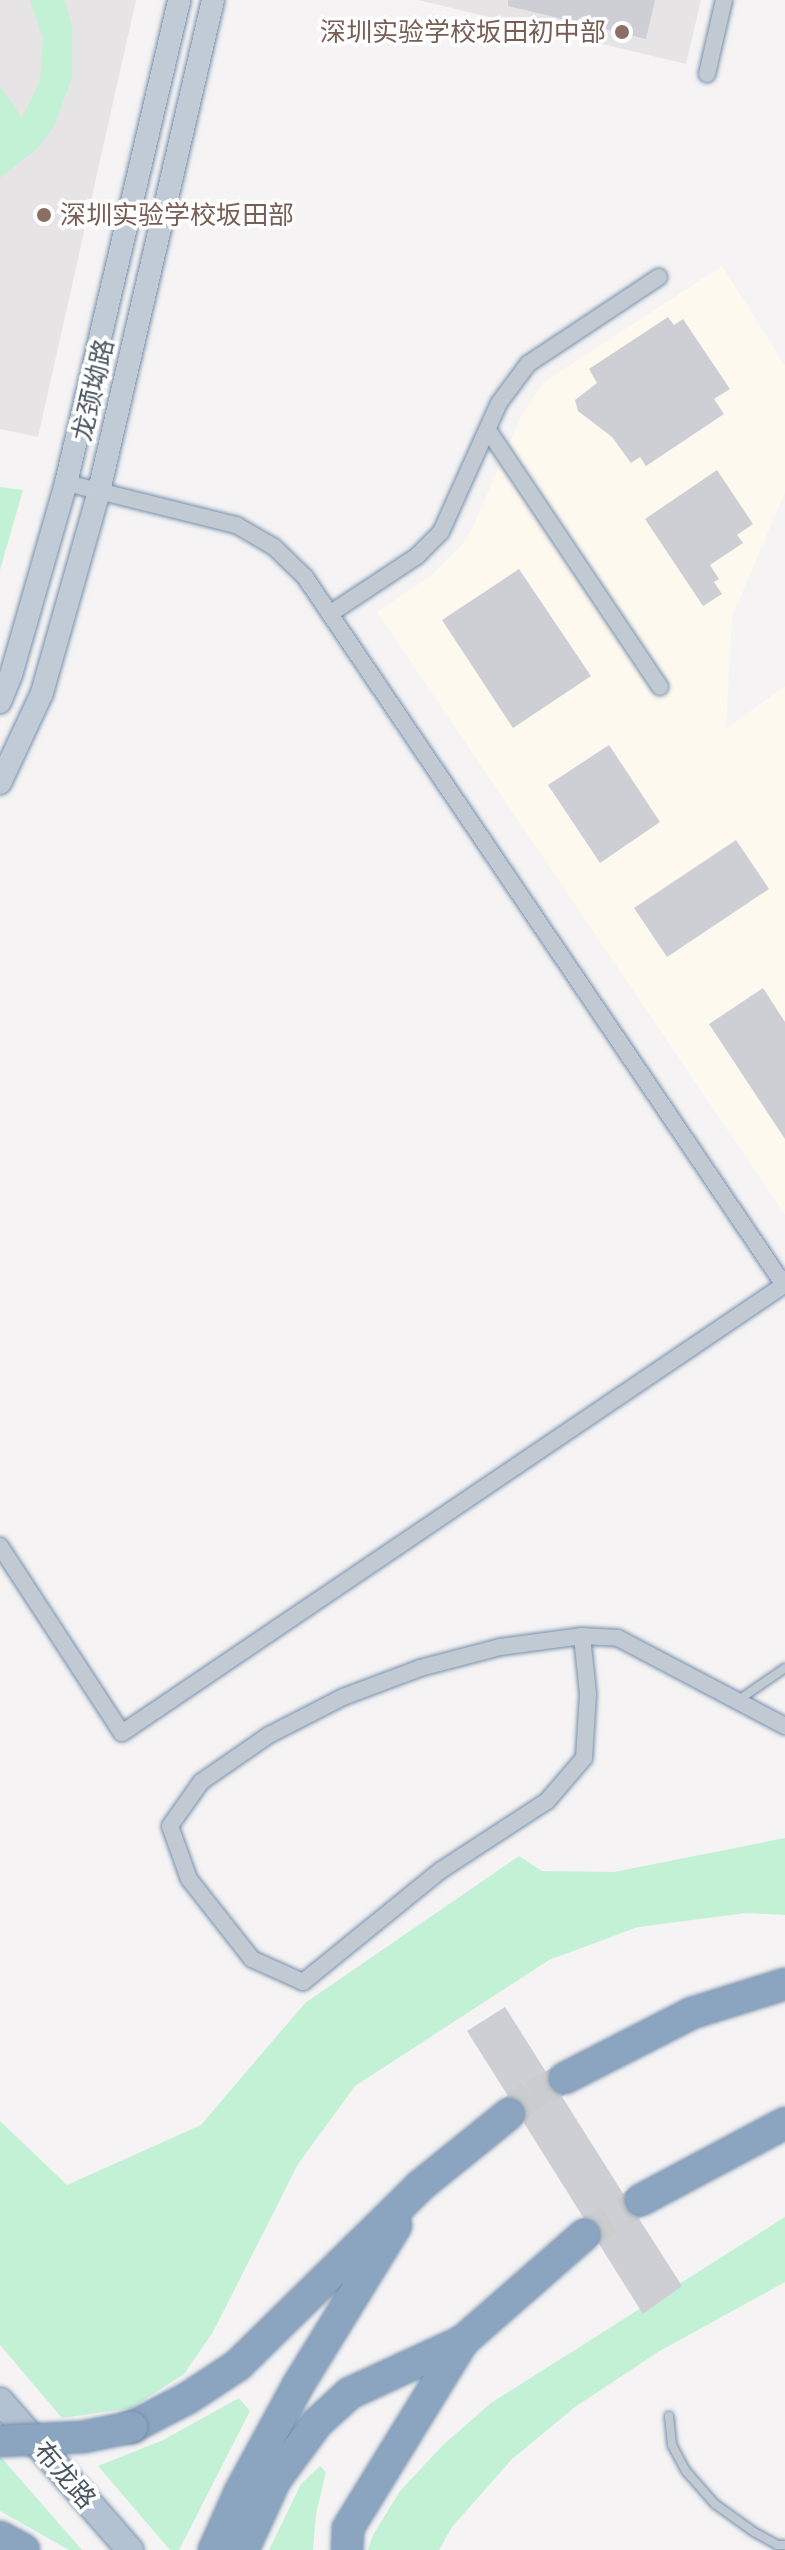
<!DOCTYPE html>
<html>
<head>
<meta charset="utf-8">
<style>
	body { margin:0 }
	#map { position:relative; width:785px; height:2550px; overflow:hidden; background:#f5f3f3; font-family:"Golos Text","Noto Sans SC",sans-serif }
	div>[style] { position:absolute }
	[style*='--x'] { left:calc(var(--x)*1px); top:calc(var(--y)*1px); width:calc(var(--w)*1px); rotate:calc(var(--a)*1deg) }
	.commercial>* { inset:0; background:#fdf9ef }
	.education>* { inset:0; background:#e6e4e5 }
	.green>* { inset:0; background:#c3f1d5 }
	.building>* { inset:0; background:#cdcfd5 }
	.highway-tunnel>* { height:30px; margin-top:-15px; transform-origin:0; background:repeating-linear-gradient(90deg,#caccce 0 30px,transparent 0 45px) }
	.roads { filter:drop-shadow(0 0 2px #7690ad) drop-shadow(0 0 2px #7690ad) }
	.lane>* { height:8px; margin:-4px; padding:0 4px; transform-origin:4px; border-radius:4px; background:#c1cad2 }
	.street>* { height:16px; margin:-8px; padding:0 8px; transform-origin:8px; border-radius:8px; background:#c1cad2 }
	.secondary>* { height:22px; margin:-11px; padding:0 11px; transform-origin:11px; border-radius:11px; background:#c1cbd6 }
	.primary>* { height:26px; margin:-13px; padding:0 13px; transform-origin:13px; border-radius:13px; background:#b3c2d1 }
	.highway>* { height:30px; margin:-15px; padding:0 15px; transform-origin:15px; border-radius:15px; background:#8ba5c1 }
	.bridges { filter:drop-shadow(0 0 2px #7690ad) drop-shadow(0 0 2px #7690ad) }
	.highway-bridge>* { height:30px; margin:-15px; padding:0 15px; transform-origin:15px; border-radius:15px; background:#8ba5c1 }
	.dots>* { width:22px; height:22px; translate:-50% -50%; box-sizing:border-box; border:4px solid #fff; border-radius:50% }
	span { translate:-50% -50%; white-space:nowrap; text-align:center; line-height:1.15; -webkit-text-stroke:7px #fff; paint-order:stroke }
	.education-label { font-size:26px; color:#785e54 }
	.right { translate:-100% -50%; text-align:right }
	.left { translate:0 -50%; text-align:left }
	.street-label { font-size:26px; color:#4a5661 }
</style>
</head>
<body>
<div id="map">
	<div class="commercial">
		<i style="clip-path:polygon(722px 266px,785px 365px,785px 492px,732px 617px,726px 729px,785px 686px,785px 1215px,377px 612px,432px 575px,461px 546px,472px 529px,522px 414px,544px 382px)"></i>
	</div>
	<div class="education">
		<i style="clip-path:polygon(0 0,136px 0,38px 437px,0 429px)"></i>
		<i style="clip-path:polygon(418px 0,701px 0,686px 64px)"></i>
	</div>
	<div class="green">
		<i style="clip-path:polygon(30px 0,65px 0,72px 27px,72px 78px,54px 126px,39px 147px,0 178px,0 86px,22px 118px,40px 81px,43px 39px)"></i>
		<i style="clip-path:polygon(0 487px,23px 490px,0 570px)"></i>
		<i style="clip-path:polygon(785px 1838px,785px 1915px,746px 1913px,638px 1927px,549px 1960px,355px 2086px,298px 2164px,213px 2332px,184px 2374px,131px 2408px,62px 2418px,0 2345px,0 2121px,67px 2185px,201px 2125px,305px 2003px,519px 1856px,542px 1871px,614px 1872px)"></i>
		<i style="clip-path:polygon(785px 2217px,785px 2282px,658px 2352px,575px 2407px,511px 2460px,452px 2527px,439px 2550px,368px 2550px,373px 2535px,400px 2491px,443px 2445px,491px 2403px)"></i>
		<i style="clip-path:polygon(239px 2398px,250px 2411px,179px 2550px,170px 2550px,98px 2466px,163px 2440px)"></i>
		<i style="clip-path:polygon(0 2456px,82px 2550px,69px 2550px,0 2511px)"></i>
		<i style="clip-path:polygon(320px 2466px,326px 2472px,316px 2514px,313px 2550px,269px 2550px,301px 2484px)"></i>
	</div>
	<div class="building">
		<i style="clip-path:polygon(508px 0,655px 0,646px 39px,508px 6px)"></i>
		<i style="clip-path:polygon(668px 317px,674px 325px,683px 319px,730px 389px,714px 399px,724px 414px,646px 466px,640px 457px,631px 463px,612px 437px,578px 411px,575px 400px,597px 383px,589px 369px)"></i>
		<i style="clip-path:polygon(717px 470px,753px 524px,737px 535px,743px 543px,710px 565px,719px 579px,714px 582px,722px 594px,703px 606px,645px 519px)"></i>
		<i style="clip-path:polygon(519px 569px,591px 676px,513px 728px,442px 620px)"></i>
		<i style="clip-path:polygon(609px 745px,660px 822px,600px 863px,548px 785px)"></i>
		<i style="clip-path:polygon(736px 840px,769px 889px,667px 957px,634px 908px)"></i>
		<i style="clip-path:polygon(763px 988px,785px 1022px,785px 1139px,709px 1024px)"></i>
		<i style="clip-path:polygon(505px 2007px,548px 2075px,549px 2087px,561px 2095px,624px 2195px,626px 2209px,638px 2217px,682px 2286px,643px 2314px,599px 2244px,602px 2232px,598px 2224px,583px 2217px,524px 2123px,527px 2112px,523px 2103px,508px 2096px,467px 2031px)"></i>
	</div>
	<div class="highway-tunnel">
		<i style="--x:509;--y:2114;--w:30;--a:-40"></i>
		<i style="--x:532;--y:2095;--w:37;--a:-27"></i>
		<i style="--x:584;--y:2235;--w:67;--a:-31.6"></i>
	</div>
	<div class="roads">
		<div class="lane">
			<i style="--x:737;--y:1701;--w:58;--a:-34.5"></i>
			<i style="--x:669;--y:2416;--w:29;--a:84"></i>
			<i style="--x:672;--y:2445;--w:30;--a:62"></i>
			<i style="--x:686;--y:2471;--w:44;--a:48.7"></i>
			<i style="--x:715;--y:2504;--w:48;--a:35.7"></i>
			<i style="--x:754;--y:2532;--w:26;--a:29"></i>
			<i style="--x:777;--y:2545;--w:8;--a:0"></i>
		</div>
		<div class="street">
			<i style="--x:707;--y:74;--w:76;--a:-77.1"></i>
			<i style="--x:488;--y:430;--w:309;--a:56.2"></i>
			<i style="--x:331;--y:613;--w:103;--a:-33.5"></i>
			<i style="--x:417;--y:556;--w:34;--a:-45"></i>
			<i style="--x:441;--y:532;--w:141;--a:-65.8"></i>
			<i style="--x:499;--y:403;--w:49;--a:-53.4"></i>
			<i style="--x:528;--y:364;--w:157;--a:-33.6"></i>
			<i style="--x:0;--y:1546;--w:223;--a:56.9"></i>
			<i style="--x:122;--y:1733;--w:799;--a:-34.09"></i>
			<i style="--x:784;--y:1285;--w:855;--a:-124.08"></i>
			<i style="--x:305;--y:577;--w:43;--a:-135.9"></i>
			<i style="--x:274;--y:547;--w:44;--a:-149.9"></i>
			<i style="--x:236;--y:525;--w:175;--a:-166.1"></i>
			<i style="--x:582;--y:1636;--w:58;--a:84.1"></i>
			<i style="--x:588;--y:1694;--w:64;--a:93.6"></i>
			<i style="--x:584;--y:1758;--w:57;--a:130.7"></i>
			<i style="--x:547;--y:1801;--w:126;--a:146.9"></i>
			<i style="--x:441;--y:1870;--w:178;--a:140.9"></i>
			<i style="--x:303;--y:1982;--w:56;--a:-155.7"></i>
			<i style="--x:252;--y:1959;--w:102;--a:-128.2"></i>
			<i style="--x:189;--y:1879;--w:56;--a:-109.7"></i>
			<i style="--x:170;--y:1826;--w:54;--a:-54.8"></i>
			<i style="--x:201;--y:1782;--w:83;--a:-34.7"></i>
			<i style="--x:269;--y:1735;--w:83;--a:-27.2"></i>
			<i style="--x:343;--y:1697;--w:82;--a:-20.6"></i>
			<i style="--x:420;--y:1668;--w:83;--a:-14.7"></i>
			<i style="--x:500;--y:1647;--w:83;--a:-7.6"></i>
			<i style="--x:582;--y:1636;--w:36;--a:3"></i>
			<i style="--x:618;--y:1638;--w:189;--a:27.8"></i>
		</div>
		<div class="secondary">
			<i style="--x:0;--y:702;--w:29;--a:-68"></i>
			<i style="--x:11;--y:675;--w:200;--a:-74"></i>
			<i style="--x:66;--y:483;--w:496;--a:-76.8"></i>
			<i style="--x:0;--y:783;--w:99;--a:-65"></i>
			<i style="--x:42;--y:693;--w:210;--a:-74.2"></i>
			<i style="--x:99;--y:491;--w:504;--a:-76.93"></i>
		</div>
		<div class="primary">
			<i style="--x:0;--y:2401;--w:198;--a:48.9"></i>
		</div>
		<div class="highway">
			<i style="--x:565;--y:2078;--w:143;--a:-27.1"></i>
			<i style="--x:692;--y:2013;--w:97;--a:-17.3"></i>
			<i style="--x:641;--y:2200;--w:163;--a:-28.1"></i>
			<i style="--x:132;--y:2427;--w:63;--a:-27.4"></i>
			<i style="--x:188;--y:2398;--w:60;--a:-33.4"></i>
			<i style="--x:238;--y:2365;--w:255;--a:-44.5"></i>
			<i style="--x:420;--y:2186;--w:114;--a:-39"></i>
			<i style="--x:0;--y:2537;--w:27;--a:28"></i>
			<i style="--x:214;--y:2550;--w:64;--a:-65.9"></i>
			<i style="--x:240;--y:2492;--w:122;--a:-61.5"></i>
			<i style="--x:298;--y:2385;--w:187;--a:-58.4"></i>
			<i style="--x:243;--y:2550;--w:77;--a:-65.4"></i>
			<i style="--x:275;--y:2480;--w:71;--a:-53.6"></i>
			<i style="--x:317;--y:2423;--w:45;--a:-42.3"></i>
			<i style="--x:350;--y:2393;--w:124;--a:-24.7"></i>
			<i style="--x:463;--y:2341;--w:161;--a:-41.2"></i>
			<i style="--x:347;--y:2550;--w:22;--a:-87"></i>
			<i style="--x:348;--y:2528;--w:220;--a:-58.4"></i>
		</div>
	</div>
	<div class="bridges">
		<div class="highway-bridge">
			<i style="--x:0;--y:2441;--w:83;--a:-2.8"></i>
			<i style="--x:83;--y:2437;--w:50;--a:-11.5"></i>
		</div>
	</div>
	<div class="dots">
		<i style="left:622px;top:32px;background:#8d6e63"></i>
		<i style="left:44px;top:215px;background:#8d6e63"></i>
	</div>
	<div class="education-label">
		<span class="right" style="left:606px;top:32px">深圳实验学校坂田初中部</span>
		<span class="left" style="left:60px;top:215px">深圳实验学校坂田部</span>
	</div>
	<div class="street-label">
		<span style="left:93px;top:390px;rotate:-77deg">龙颈坳路</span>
		<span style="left:65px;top:2475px;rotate:49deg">布龙路</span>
	</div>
</div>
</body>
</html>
